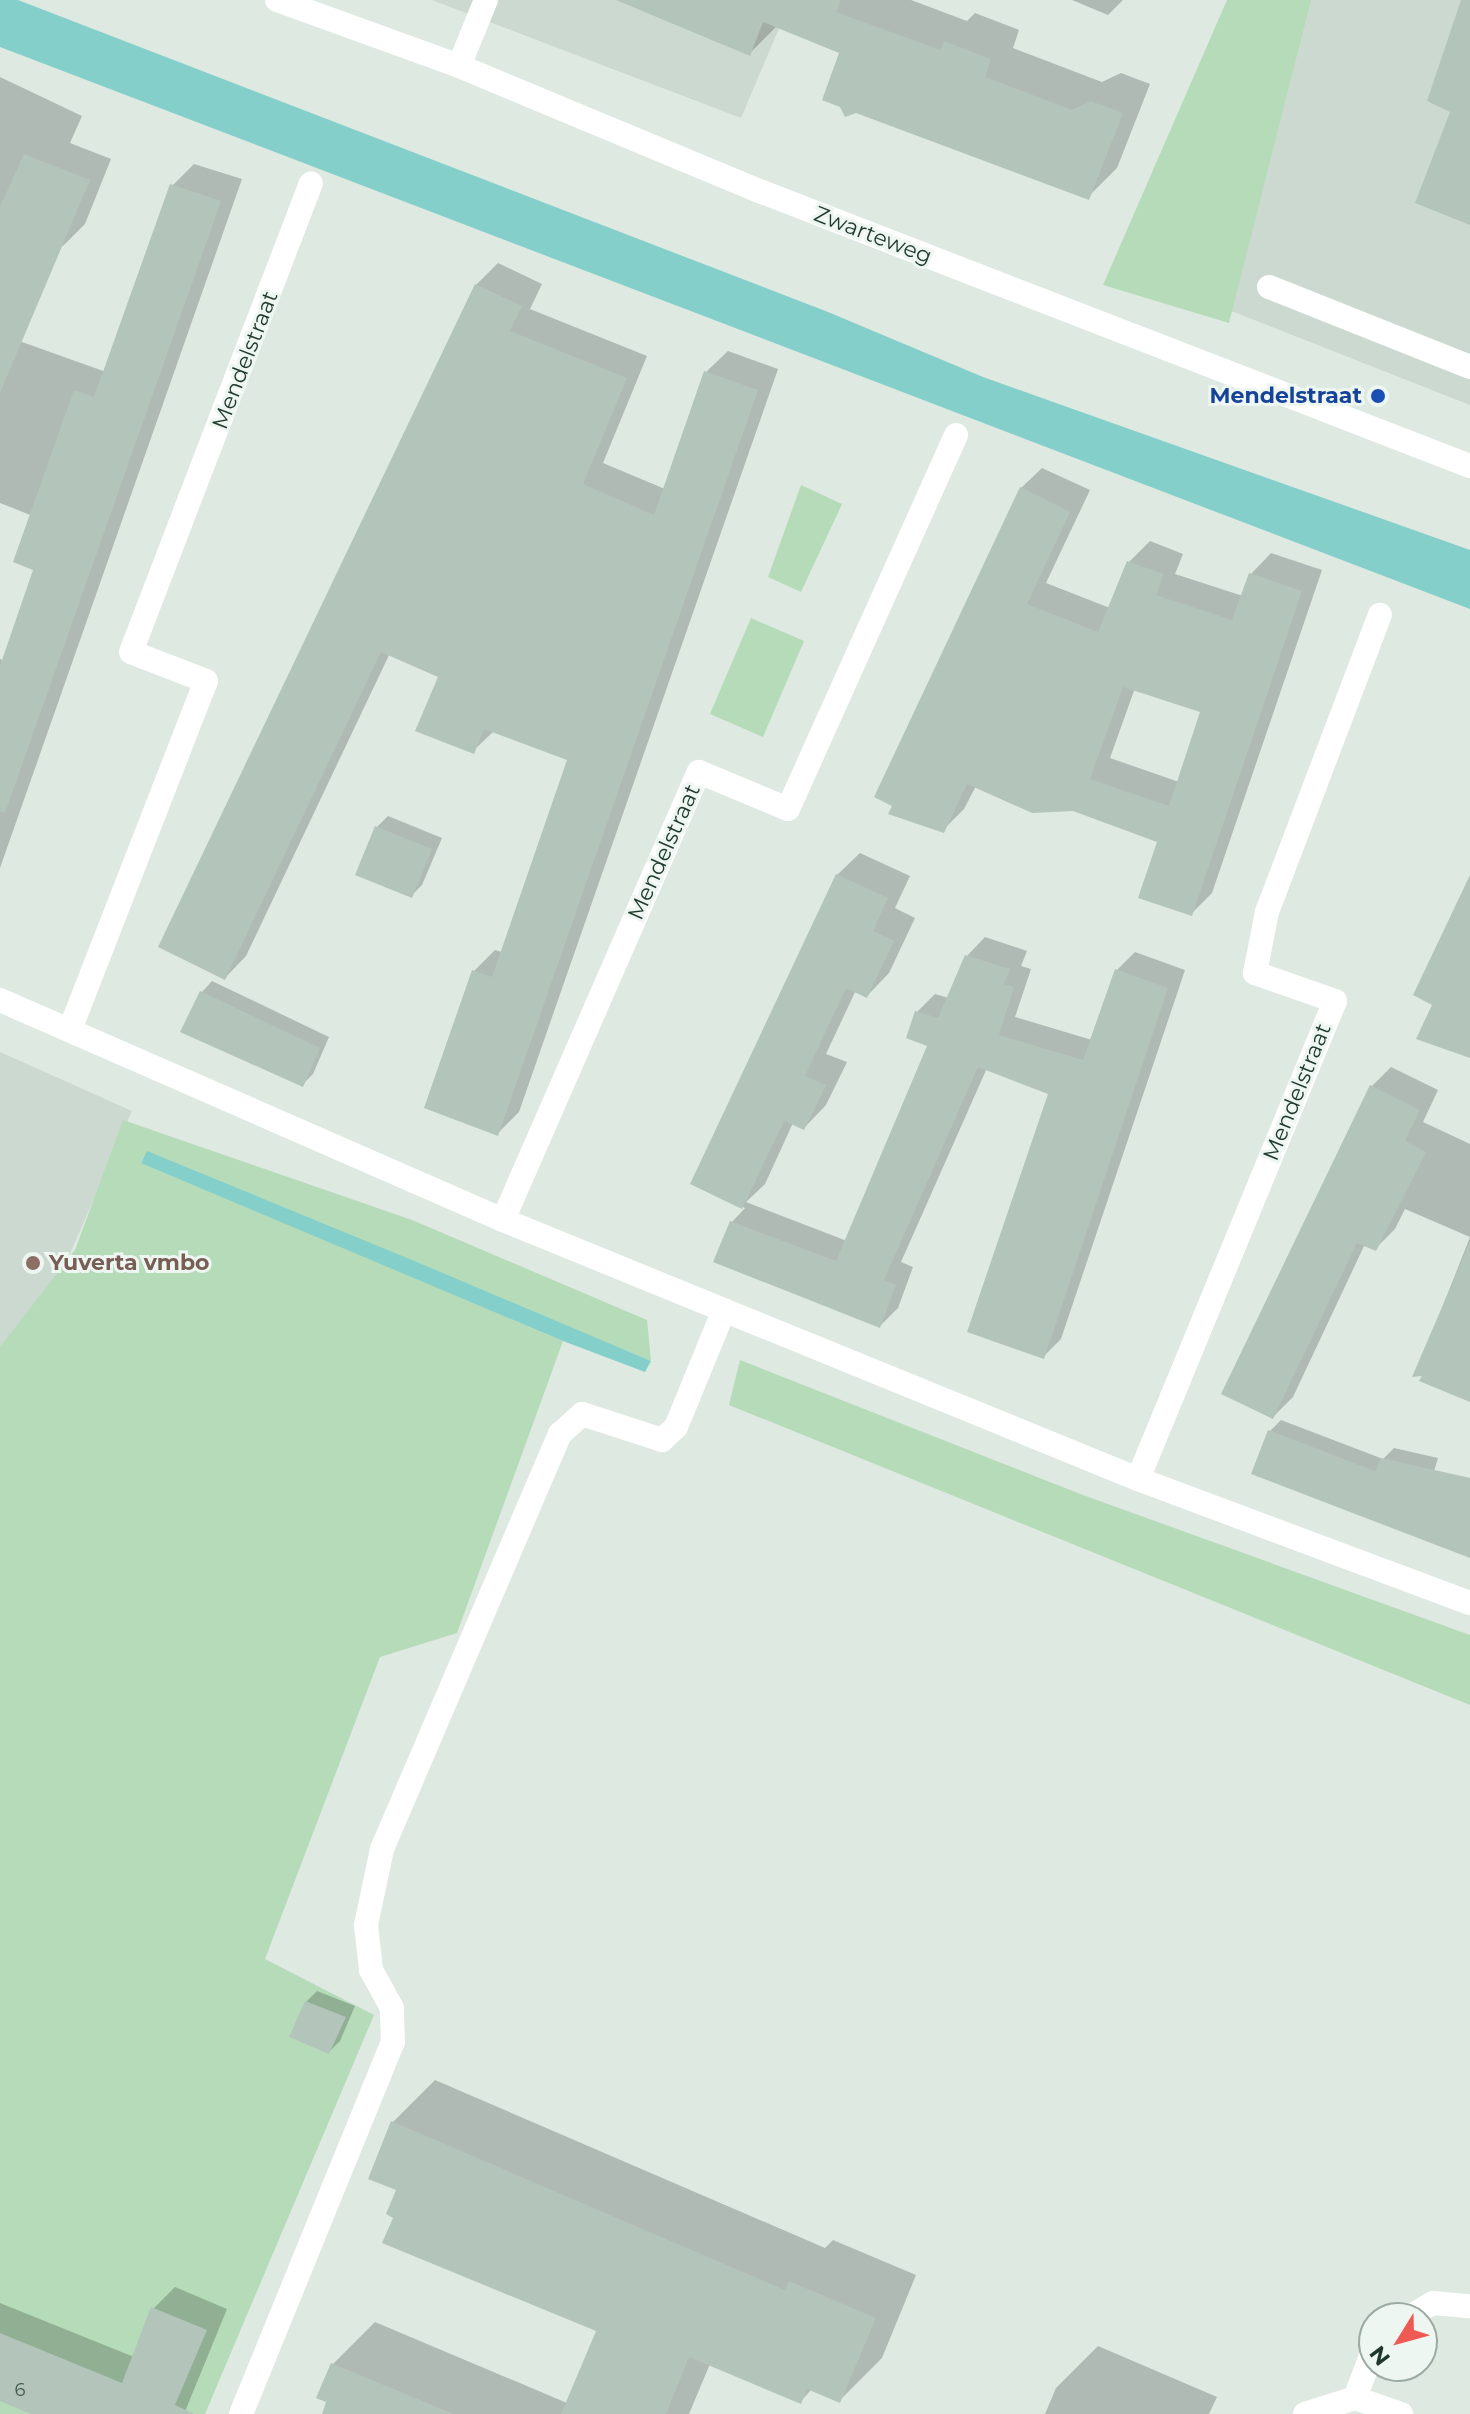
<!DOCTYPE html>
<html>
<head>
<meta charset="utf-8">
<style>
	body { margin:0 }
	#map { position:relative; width:1470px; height:2414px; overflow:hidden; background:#dde9e1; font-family:Montserrat,sans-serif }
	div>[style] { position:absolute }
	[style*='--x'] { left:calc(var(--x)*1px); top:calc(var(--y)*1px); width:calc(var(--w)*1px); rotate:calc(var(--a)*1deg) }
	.built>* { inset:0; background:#ccd9d0 }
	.green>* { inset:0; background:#b6dbb8 }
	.water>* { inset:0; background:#85cfcb }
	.shadow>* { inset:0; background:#0003 }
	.building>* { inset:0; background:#b3c4ba }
	.service>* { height:24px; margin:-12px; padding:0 12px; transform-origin:12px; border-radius:12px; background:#fff }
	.minor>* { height:24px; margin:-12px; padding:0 12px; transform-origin:12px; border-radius:12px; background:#fff }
	.tertiary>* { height:24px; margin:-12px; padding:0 12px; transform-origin:12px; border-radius:12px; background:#fff }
	.dots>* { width:22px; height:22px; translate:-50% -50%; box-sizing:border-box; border:4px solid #edf6f0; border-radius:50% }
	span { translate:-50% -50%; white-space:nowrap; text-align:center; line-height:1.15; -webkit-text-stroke:6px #edf6f0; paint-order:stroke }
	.number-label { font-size:18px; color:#445b50 }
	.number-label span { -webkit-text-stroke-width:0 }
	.street-label { font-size:22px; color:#1f382c }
	.transit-label { font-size:22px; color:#164399; font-weight:700 }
	.right { translate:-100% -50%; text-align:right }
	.education-label { font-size:22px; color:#785e54; font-weight:700 }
	.left { translate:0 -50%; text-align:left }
	.north { position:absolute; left:1358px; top:2302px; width:80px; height:80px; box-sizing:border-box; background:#edf6f0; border:2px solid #9baaa2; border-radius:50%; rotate:233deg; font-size:22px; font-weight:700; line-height:32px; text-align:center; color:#1f382c }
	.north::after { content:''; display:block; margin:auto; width:28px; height:36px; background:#f05a54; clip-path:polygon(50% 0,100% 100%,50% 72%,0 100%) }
</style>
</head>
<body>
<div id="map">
	<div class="built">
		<i style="clip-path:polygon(432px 0,791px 0,741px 118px)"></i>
		<i style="clip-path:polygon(1246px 0,1470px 0,1470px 405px,1132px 272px)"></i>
		<i style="clip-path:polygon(0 1052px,132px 1111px,0 1415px)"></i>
	</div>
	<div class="green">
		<i style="clip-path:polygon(1227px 0,1311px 0,1229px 323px,1103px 285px)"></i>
		<i style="clip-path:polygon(801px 485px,842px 504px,801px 592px,768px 577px)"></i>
		<i style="clip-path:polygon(751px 618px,804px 641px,763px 737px,710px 714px)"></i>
		<i style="clip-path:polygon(123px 1120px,412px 1220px,647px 1320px,651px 1361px,147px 1152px,141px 1162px,563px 1341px,457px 1633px,380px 1657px,265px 1959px,374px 2015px,205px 2414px,0 2414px,0 1347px,75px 1250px)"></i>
		<i style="clip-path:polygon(740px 1360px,1083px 1495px,1470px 1635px,1470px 1705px,729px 1405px)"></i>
	</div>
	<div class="water">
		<i style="clip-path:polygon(0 0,18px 0,828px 312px,983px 377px,1470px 550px,1470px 609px,0 47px)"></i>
		<i style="clip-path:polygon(147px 1151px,412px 1260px,651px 1361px,645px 1372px,563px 1341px,141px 1163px)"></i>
	</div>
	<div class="shadow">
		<i style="clip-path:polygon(671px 0,911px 0,967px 21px,975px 13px,1019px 30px,1013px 48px,1102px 82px,1121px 73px,1150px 84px,1117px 168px,1088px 197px,842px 52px,778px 25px,750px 53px)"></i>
		<i style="clip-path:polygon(1072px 0,1123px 0,1108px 15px)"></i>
		<i style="clip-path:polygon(0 77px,82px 116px,70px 143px,111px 159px,85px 224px,63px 246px,0 211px)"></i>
		<i style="clip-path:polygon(194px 164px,242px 179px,0 868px,0 659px,4px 661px,36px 569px,33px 516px,0 503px,0 348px,11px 338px,106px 372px,172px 186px)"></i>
		<i style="clip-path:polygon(498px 263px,542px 284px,530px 309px,647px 356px,603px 463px,665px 489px,706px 372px,728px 351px,778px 369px,519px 1112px,497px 1134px,474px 971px,495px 950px,502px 952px,570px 759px,494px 731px,473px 751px,440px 676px,390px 653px,246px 956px,225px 978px,476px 285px)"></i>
		<i style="clip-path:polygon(evenodd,1042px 468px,1090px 490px,1046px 583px,1110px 608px,1129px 562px,1150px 541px,1183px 554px,1175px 574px,1243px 596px,1251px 574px,1271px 553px,1322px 570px,1212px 893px,1191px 914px,1160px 841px,1074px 809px,976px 786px,964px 809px,943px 830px,1021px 488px,1042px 468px,1135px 688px,1203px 711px,1179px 782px,1110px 758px,1135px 688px)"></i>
		<i style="clip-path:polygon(388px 816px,442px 838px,422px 885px,411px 896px,377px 827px)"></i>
		<i style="clip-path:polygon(860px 853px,910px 876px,895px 908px,915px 918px,889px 973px,867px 996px,856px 990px,826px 1054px,847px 1062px,826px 1105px,804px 1128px,793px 1123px,765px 1184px,746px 1202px,847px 1241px,929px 1045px,917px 1012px,935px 994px,949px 998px,967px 956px,985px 937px,1027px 951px,1021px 966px,1031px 969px,1015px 1017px,1092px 1040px,1117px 970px,1135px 952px,1185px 970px,1061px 1339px,1043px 1357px,1050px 1093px,987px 1068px,901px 1262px,913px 1267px,898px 1308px,880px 1326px,732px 1222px,745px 1208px,692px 1183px,837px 875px)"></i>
		<i style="clip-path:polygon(212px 981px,329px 1037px,313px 1074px,302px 1085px,202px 992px)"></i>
		<i style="clip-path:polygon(1391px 1067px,1438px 1090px,1423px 1122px,1470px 1144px,1470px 1383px,1416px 1374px,1470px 1237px,1405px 1209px,1395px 1229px,1375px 1249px,1365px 1244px,1293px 1397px,1273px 1417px,1372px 1086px)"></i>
		<i style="clip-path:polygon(1281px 1420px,1383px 1459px,1394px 1448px,1438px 1458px,1432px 1478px,1470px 1493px,1470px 1556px,1270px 1431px)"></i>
		<i style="clip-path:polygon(317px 1991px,355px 2006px,340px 2041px,329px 2052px,306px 2002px)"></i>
		<i style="clip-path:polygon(435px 2080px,825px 2248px,833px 2240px,916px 2275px,882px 2358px,840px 2400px,812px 2389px,800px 2402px,710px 2364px,689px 2414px,324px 2414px,333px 2364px,375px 2322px,567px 2403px,598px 2330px,396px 2217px,399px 2189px,370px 2177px,393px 2122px)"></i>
		<i style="clip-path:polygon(175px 2287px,227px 2309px,184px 2414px,35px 2414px,0 2399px,0 2303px,134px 2357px,153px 2309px)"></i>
		<i style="clip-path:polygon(1098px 2346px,1217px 2397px,1209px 2414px,1045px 2414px,1056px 2388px)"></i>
	</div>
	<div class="building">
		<i style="clip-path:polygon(616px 0,841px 0,836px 12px,940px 50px,944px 41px,991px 59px,985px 77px,1072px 110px,1091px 101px,1123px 113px,1089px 200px,856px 113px,845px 117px,840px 107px,822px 100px,839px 53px,763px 22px,750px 56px)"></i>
		<i style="clip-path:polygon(1461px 0,1470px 0,1470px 225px,1415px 203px,1450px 112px,1427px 101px)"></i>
		<i style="clip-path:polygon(24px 154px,90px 180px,0 393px,0 207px)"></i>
		<i style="clip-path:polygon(170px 184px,221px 201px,5px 813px,0 812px,0 666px,33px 570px,13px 562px,74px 390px,94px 397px)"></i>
		<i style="clip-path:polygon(475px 284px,522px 306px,510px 331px,627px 378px,583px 484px,654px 515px,704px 371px,758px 390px,498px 1136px,424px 1108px,472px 970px,492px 977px,567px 760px,484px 729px,474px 754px,415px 731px,438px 677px,381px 652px,225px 980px,158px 947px)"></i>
		<i style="clip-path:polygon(evenodd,1020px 487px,1070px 512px,1027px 604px,1098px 632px,1127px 561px,1164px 574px,1156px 595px,1232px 620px,1249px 573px,1302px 591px,1192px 916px,1138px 898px,1157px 842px,1073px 811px,1032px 813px,967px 784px,944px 833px,888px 814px,892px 806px,874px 797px,1020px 487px,1123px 687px,1200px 712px,1169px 806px,1090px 779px,1123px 687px)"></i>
		<i style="clip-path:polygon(375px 826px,432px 849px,412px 898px,355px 875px)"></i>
		<i style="clip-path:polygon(836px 874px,888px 898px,873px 931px,894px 941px,867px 998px,846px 988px,805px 1076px,826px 1085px,804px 1130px,784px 1121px,742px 1209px,690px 1184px)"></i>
		<i style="clip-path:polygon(1470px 875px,1470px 1058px,1416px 1039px,1432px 1005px,1413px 995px)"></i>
		<i style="clip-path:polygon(965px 955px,1010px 969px,1004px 984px,1014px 987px,999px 1035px,1083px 1060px,1115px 969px,1168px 988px,1044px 1359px,967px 1332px,1048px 1094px,978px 1067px,884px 1280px,896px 1285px,880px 1328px,713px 1262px,730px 1221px,836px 1261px,927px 1046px,906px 1038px,915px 1011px,938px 1018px)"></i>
		<i style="clip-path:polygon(200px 991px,320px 1048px,303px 1087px,180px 1032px)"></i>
		<i style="clip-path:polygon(1370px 1085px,1420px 1110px,1405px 1141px,1426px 1152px,1376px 1251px,1357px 1243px,1273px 1419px,1221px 1394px)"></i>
		<i style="clip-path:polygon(1470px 1242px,1470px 1402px,1419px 1381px,1422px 1376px,1412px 1377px)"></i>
		<i style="clip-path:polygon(1268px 1430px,1375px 1471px,1381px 1458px,1470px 1478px,1470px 1558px,1251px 1474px)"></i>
		<i style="clip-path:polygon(305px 2001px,346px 2017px,329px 2054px,289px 2037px)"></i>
		<i style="clip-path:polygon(391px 2121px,785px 2290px,789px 2281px,876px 2318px,840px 2403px,807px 2389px,801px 2404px,689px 2357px,666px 2414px,561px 2414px,596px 2331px,382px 2243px,393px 2218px,386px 2214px,396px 2190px,368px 2179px)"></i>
		<i style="clip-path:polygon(151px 2307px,207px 2330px,175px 2405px,194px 2414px,31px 2414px,0 2401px,0 2333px,122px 2383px)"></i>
		<i style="clip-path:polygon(331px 2363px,451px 2413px,451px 2414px,322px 2414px,326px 2402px,316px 2398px)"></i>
	</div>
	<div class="service">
		<i style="--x:1269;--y:287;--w:216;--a:21.7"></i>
		<i style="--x:1408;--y:2318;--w:29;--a:-31"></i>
		<i style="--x:1433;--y:2303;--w:37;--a:5"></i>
		<i style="--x:1355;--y:2398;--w:53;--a:-69.2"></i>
		<i style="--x:241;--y:2414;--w:402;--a:-67.8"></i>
		<i style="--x:393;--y:2042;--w:34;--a:-92"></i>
		<i style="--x:392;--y:2008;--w:43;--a:-118.9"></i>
		<i style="--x:371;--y:1970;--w:45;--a:-96.3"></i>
		<i style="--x:366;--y:1925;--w:78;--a:-78.1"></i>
		<i style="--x:382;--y:1849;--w:452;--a:-66.8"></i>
		<i style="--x:560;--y:1434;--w:30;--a:-42"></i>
		<i style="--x:582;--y:1414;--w:84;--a:18"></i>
		<i style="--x:662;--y:1440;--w:19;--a:-43"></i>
		<i style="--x:676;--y:1427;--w:126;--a:-67.7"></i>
		<i style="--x:1305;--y:2414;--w:52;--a:-17.7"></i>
		<i style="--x:1355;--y:2398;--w:49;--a:19.2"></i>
	</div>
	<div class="minor">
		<i style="--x:459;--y:66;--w:71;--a:-67.8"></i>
		<i style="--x:0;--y:1000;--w:549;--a:23.62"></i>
		<i style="--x:503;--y:1220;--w:686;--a:22.19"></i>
		<i style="--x:1138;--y:1479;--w:354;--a:20.5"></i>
		<i style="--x:71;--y:1027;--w:371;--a:-68.7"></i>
		<i style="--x:206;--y:681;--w:80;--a:-158.9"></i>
		<i style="--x:131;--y:652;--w:502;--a:-69"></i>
		<i style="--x:503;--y:1220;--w:489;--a:-66.4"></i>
		<i style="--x:699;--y:772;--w:96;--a:22.6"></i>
		<i style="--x:788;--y:809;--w:410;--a:-65.8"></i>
		<i style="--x:1138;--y:1479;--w:517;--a:-67.6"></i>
		<i style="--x:1335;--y:1001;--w:85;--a:-160.7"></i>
		<i style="--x:1255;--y:973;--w:62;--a:-78.9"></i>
		<i style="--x:1267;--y:912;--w:318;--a:-69.2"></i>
	</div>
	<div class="tertiary">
		<i style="--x:277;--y:0;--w:194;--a:19.9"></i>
		<i style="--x:459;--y:66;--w:328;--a:22.6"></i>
		<i style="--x:762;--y:192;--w:759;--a:21.16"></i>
	</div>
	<div class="dots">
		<i style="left:1378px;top:396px;background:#1a4fb4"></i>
		<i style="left:33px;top:1263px;background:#8d6e63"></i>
	</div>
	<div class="number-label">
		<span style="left:20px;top:2390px">6</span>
	</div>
	<div class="street-label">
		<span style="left:873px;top:235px;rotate:21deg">Zwarteweg</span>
		<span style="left:245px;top:360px;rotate:-69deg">Mendelstraat</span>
		<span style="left:664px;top:852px;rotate:-66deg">Mendelstraat</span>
		<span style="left:1297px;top:1092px;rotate:-68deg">Mendelstraat</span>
	</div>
	<div class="transit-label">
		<span class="right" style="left:1362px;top:396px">Mendelstraat</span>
	</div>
	<div class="education-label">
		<span class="left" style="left:49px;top:1263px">Yuverta vmbo</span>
	</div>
	<div class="north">N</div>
</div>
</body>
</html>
